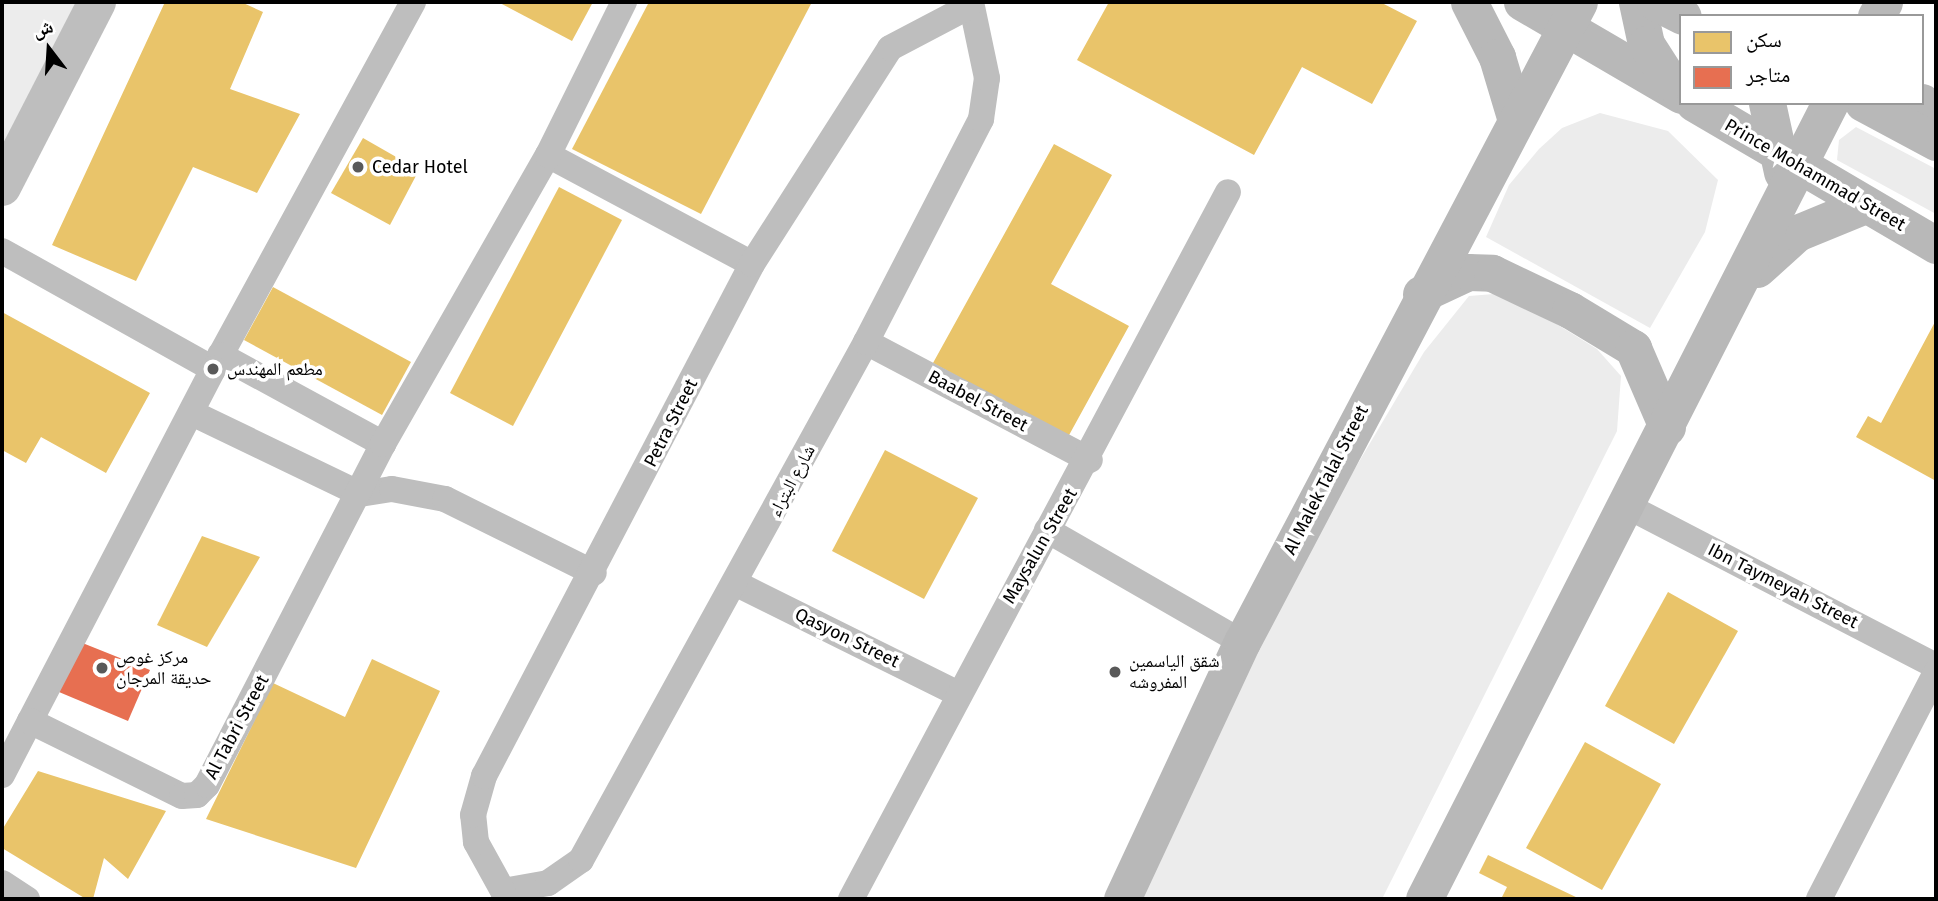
<!DOCTYPE html>
<html>
<head>
<meta charset="utf-8">
<style>
	body { margin:0 }
	#map { position:relative; width:1938px; height:901px; overflow:hidden; background:#fff; font-family:"Fira Sans","Noto Naskh Arabic",sans-serif }
	div>[style] { position:absolute }
	[style*='--x'] { left:calc(var(--x)*1px); top:calc(var(--y)*1px); width:calc(var(--w)*1px); rotate:calc(var(--a)*1deg) }
	.green>* { inset:0; background:#ececec }
	.homes>* { inset:0; background:#e9c46a }
	.shops>* { inset:0; background:#e76f51 }
	.minor>* { height:26px; margin:-13px; padding:0 13px; transform-origin:13px; border-radius:13px; background:#bebebe }
	.secondary>* { height:37px; margin:-18.5px; padding:0 18.5px; transform-origin:18.5px; border-radius:18.5px; background:#b8b8b8 }
	.trunk>* { height:38px; margin:-19px; padding:0 19px; transform-origin:19px; border-radius:19px; background:#bebebe }
	.dots>* { width:19px; height:19px; translate:-50% -50%; box-sizing:border-box; border:4px solid #fff; border-radius:50% }
	span { translate:-50% -50%; white-space:nowrap; text-align:center; line-height:1.15; -webkit-text-stroke:7px #fff; paint-order:stroke }
	.poi-label { font-size:18px; color:#000 }
	.left { translate:0 -50%; text-align:left }
	.street-label { font-size:18px; color:#000 }
	.frame { position:absolute; inset:0; border:4px solid #000; pointer-events:none }
	.legend { position:absolute; left:1679px; top:14px; width:245px; height:91px; box-sizing:border-box; background:#fff; border:2px solid #999; margin:0; padding:9px 12px; list-style:none; font-size:21px; color:#000 }
	.legend li { display:flex; align-items:center; gap:14px; height:35px }
	.legend b { width:35px; border:2px solid #999 }
	.north { position:absolute; left:14px; top:14px; width:70px; height:70px; -webkit-text-stroke:5px #fff; paint-order:stroke; rotate:343deg; font-size:19px; font-weight:700; line-height:28px; text-align:center; color:#000 }
	.north::after { content:''; display:block; margin:auto; width:24px; height:32px; background:#000; clip-path:polygon(50% 0,100% 100%,50% 72%,0 100%) }
</style>
</head>
<body>
<div id="map">
	<div class="green">
		<i style="clip-path:polygon(2px 2px,77px 2px,2px 147px)"></i>
		<i style="clip-path:polygon(1600px 113px,1668px 131px,1718px 180px,1705px 232px,1650px 328px,1486px 237px,1509px 185px,1539px 149px,1562px 128px)"></i>
		<i style="clip-path:polygon(1856px 127px,1936px 169px,1936px 214px,1837px 160px,1839px 140px)"></i>
		<i style="clip-path:polygon(1506px 293px,1597px 349px,1621px 376px,1617px 431px,1382px 899px,1138px 899px,1283px 590px,1424px 352px,1469px 296px)"></i>
	</div>
	<div class="homes">
		<i style="clip-path:polygon(165px 2px,241px 2px,263px 12px,230px 89px,300px 114px,257px 193px,193px 167px,136px 281px,52px 245px)"></i>
		<i style="clip-path:polygon(498px 2px,593px 2px,572px 41px)"></i>
		<i style="clip-path:polygon(649px 2px,812px 2px,701px 214px,572px 149px)"></i>
		<i style="clip-path:polygon(1109px 2px,1380px 2px,1417px 21px,1372px 104px,1302px 67px,1254px 155px,1077px 60px)"></i>
		<i style="clip-path:polygon(363px 138px,419px 170px,390px 225px,331px 193px)"></i>
		<i style="clip-path:polygon(1054px 144px,1112px 175px,1051px 284px,1129px 326px,1068px 437px,933px 363px)"></i>
		<i style="clip-path:polygon(559px 187px,622px 220px,513px 426px,450px 393px)"></i>
		<i style="clip-path:polygon(273px 287px,411px 362px,382px 415px,244px 340px)"></i>
		<i style="clip-path:polygon(2px 312px,150px 393px,106px 473px,41px 437px,26px 463px,2px 450px)"></i>
		<i style="clip-path:polygon(1936px 320px,1936px 481px,1856px 437px,1868px 416px,1881px 423px)"></i>
		<i style="clip-path:polygon(885px 450px,978px 498px,924px 599px,832px 551px)"></i>
		<i style="clip-path:polygon(202px 536px,260px 557px,207px 647px,157px 625px)"></i>
		<i style="clip-path:polygon(1668px 592px,1738px 631px,1674px 744px,1605px 706px)"></i>
		<i style="clip-path:polygon(372px 659px,440px 691px,356px 868px,206px 819px,273px 683px,345px 717px)"></i>
		<i style="clip-path:polygon(1585px 742px,1661px 784px,1602px 890px,1526px 848px)"></i>
		<i style="clip-path:polygon(38px 771px,166px 811px,128px 879px,104px 858px,93px 899px,86px 899px,2px 848px,2px 830px)"></i>
		<i style="clip-path:polygon(1488px 855px,1580px 899px,1501px 899px,1507px 887px,1479px 873px)"></i>
	</div>
	<div class="shops">
		<i style="clip-path:polygon(80px 642px,150px 670px,128px 721px,59px 692px)"></i>
	</div>
	<div class="minor">
		<i style="--x:548;--y:155;--w:231;--a:28.1"></i>
		<i style="--x:2;--y:251;--w:242;--a:29.2"></i>
		<i style="--x:213;--y:369;--w:418;--a:-61.4"></i>
		<i style="--x:866;--y:342;--w:253;--a:27.8"></i>
		<i style="--x:220;--y:355;--w:186;--a:28.6"></i>
		<i style="--x:192;--y:413;--w:187;--a:25.7"></i>
		<i style="--x:360;--y:494;--w:32;--a:-9"></i>
		<i style="--x:392;--y:489;--w:54;--a:10.7"></i>
		<i style="--x:445;--y:499;--w:166;--a:26.4"></i>
		<i style="--x:1629;--y:507;--w:346;--a:27.4"></i>
		<i style="--x:1047;--y:530;--w:225;--a:29.9"></i>
		<i style="--x:737;--y:584;--w:246;--a:26.4"></i>
		<i style="--x:30;--y:721;--w:397;--a:-62.5"></i>
		<i style="--x:2;--y:775;--w:61;--a:-62.6"></i>
		<i style="--x:30;--y:721;--w:169;--a:26.3"></i>
		<i style="--x:182;--y:796;--w:15;--a:-4"></i>
		<i style="--x:197;--y:795;--w:14;--a:-45"></i>
		<i style="--x:207;--y:785;--w:384;--a:-62.7"></i>
		<i style="--x:383;--y:444;--w:333;--a:-60.3"></i>
		<i style="--x:548;--y:155;--w:171;--a:-63.6"></i>
		<i style="--x:2;--y:883;--w:30;--a:33"></i>
		<i style="--x:503;--y:891;--w:46;--a:-10.1"></i>
		<i style="--x:548;--y:883;--w:40;--a:-34.9"></i>
		<i style="--x:581;--y:860;--w:591;--a:-61.18"></i>
		<i style="--x:866;--y:342;--w:251;--a:-62.7"></i>
		<i style="--x:981;--y:119;--w:41;--a:-81.7"></i>
		<i style="--x:987;--y:78;--w:78;--a:-101.9"></i>
		<i style="--x:503;--y:891;--w:56;--a:-118.9"></i>
		<i style="--x:476;--y:842;--w:27;--a:-96"></i>
		<i style="--x:473;--y:815;--w:41;--a:-74.2"></i>
		<i style="--x:484;--y:776;--w:578;--a:-62.37"></i>
		<i style="--x:752;--y:264;--w:256;--a:-57.4"></i>
		<i style="--x:890;--y:48;--w:88;--a:-27.7"></i>
		<i style="--x:851;--y:899;--w:801;--a:-61.93"></i>
		<i style="--x:1819;--y:899;--w:255;--a:-62.7"></i>
	</div>
	<div class="secondary">
		<i style="--x:1469;--y:2;--w:62;--a:63"></i>
		<i style="--x:1497;--y:57;--w:63;--a:73.3"></i>
		<i style="--x:1522;--y:2;--w:184;--a:30.3"></i>
		<i style="--x:1637;--y:2;--w:43;--a:77.9"></i>
		<i style="--x:1646;--y:44;--w:46;--a:57.3"></i>
		<i style="--x:1655;--y:2;--w:31;--a:27"></i>
		<i style="--x:1876;--y:16;--w:16;--a:-60"></i>
		<i style="--x:1922;--y:102;--w:24;--a:54"></i>
		<i style="--x:1694;--y:103;--w:281;--a:30.4"></i>
		<i style="--x:1767;--y:103;--w:71;--a:77.7"></i>
		<i style="--x:1863;--y:103;--w:83;--a:28.1"></i>
		<i style="--x:1757;--y:269;--w:54;--a:-42"></i>
		<i style="--x:1797;--y:233;--w:74;--a:-22.4"></i>
		<i style="--x:1421;--y:294;--w:52;--a:-25.1"></i>
		<i style="--x:1468;--y:272;--w:24;--a:2"></i>
		<i style="--x:1492;--y:273;--w:86;--a:25.4"></i>
		<i style="--x:1570;--y:310;--w:74;--a:31.1"></i>
		<i style="--x:1633;--y:348;--w:86;--a:66.7"></i>
		<i style="--x:1122;--y:899;--w:284;--a:-65"></i>
		<i style="--x:1242;--y:642;--w:723;--a:-62.23"></i>
		<i style="--x:1424;--y:899;--w:894;--a:-62.98"></i>
	</div>
	<div class="trunk">
		<i style="--x:2;--y:187;--w:208;--a:-62.8"></i>
	</div>
	<div class="dots">
		<i style="left:358px;top:167px;background:#595959"></i>
		<i style="left:213px;top:369px;background:#595959"></i>
		<i style="left:102px;top:668px;background:#595959"></i>
		<i style="left:1115px;top:672px;background:#595959"></i>
	</div>
	<div class="poi-label">
		<span class="left" style="left:372px;top:167px">Cedar Hotel</span>
		<span class="left" style="left:227px;top:369px">مطعم المهندس</span>
		<span class="left" style="left:116px;top:668px">مركز غوص<br>حديقة المرجان</span>
		<span class="left" style="left:1129px;top:672px">شقق الياسمين<br>المفروشه</span>
	</div>
	<div class="street-label">
		<span style="left:1815px;top:175px;rotate:30deg">Prince Mohammad Street</span>
		<span style="left:978px;top:401px;rotate:28deg">Baabel Street</span>
		<span style="left:671px;top:423px;rotate:-63deg">Petra Street</span>
		<span style="left:1326px;top:480px;rotate:-63deg">Al Malek Talal Street</span>
		<span style="left:792px;top:481px;rotate:-62deg">شارع البتراء</span>
		<span style="left:1040px;top:546px;rotate:-60deg">Maysalun Street</span>
		<span style="left:1783px;top:586px;rotate:27deg">Ibn Taymeyah Street</span>
		<span style="left:847px;top:638px;rotate:26deg">Qasyon Street</span>
		<span style="left:237px;top:727px;rotate:-62deg">Al Tabri Street</span>
	</div>
	<div class="frame"></div>
	<ul class="legend">
	<li><b style="height:19px;background:#e9c46a"></b>سكن</li>
	<li><b style="height:19px;background:#e76f51"></b>متاجر</li>
	</ul>
	<div class="north">ش</div>
</div>
</body>
</html>
